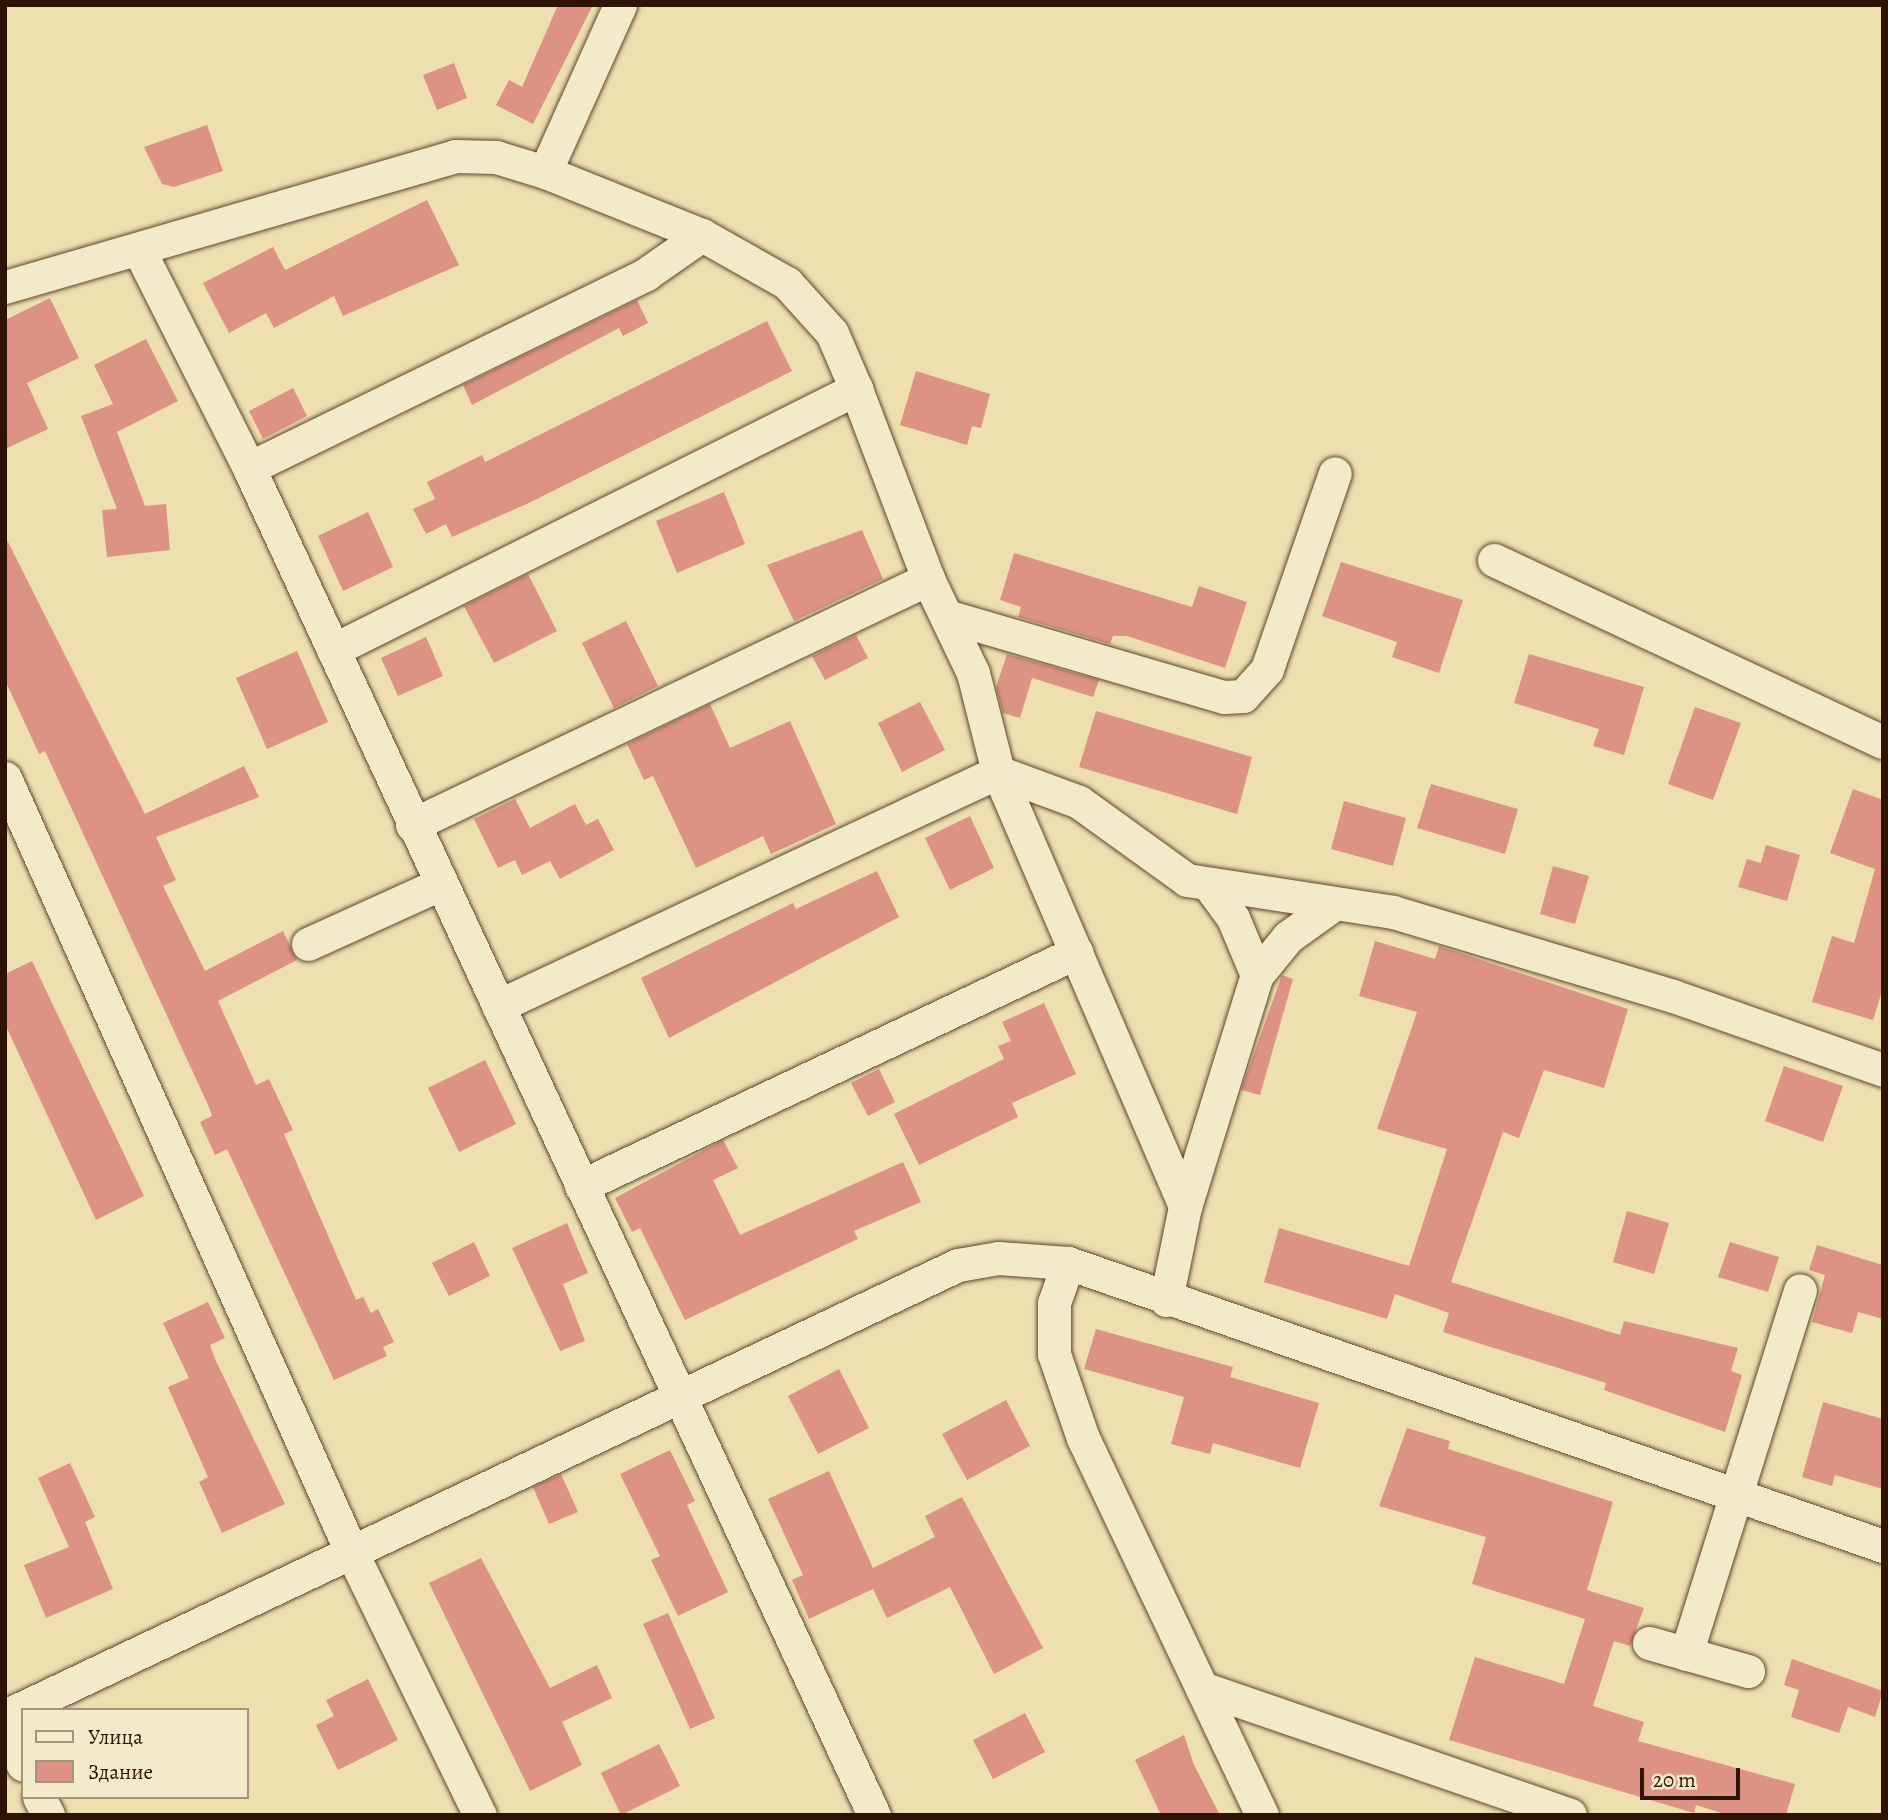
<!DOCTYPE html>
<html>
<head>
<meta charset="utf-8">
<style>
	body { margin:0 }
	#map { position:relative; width:1888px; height:1820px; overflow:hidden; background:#eddfae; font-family:Alegreya,serif }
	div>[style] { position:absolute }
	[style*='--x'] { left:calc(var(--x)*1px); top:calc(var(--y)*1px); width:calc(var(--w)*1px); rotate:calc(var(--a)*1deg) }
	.building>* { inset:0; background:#dd9383 }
	.roads { filter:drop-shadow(0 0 2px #5e462f) drop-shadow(0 0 2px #5e462f) }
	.minor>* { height:33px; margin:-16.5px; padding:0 16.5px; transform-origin:16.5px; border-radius:16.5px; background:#f3eaca }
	span { translate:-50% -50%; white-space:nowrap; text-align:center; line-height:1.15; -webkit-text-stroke:7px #f3eaca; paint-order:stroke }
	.frame { position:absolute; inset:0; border:7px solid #2f1305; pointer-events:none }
	.legend { position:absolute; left:21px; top:1708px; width:228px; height:91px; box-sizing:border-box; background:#f3eaca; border:2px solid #a5947b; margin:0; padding:9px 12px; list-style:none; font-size:21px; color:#2f1305 }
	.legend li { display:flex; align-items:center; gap:14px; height:35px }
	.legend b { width:35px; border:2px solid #a5947b }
	.scale { position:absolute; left:1640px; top:1768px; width:100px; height:32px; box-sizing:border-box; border:4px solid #2f1305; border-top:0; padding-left:9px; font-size:21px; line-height:24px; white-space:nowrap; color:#2f1305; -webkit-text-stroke:5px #f3eaca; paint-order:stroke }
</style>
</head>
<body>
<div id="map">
	<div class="building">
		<i style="clip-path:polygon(558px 5px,593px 5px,533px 124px,496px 105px,509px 80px,522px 87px)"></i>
		<i style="clip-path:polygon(454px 63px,467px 98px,437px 110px,423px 75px)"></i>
		<i style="clip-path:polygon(207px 125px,223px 171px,174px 187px,162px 184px,144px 147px)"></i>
		<i style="clip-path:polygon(427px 200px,459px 265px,343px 316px,334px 296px,274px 328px,266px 313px,229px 333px,203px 283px,273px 247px,285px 270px)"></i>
		<i style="clip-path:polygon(50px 298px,79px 358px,27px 383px,48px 429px,5px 449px,5px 320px)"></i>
		<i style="clip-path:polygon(637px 300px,648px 323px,623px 336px,619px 328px,472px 405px,463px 385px)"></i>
		<i style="clip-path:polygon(767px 321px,792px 371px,531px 502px,452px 537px,446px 524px,426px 534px,413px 509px,435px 499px,427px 482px,482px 455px,485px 462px)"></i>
		<i style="clip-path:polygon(146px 339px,178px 401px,117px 432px,145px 506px,166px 504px,170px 550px,107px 557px,102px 510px,117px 509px,81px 416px,113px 404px,94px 365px)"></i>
		<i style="clip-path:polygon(916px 371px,990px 394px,981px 428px,972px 426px,967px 445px,900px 425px)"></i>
		<i style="clip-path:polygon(293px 388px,307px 416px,263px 439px,249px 411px)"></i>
		<i style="clip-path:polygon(724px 492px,745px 544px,677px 573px,656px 521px)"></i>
		<i style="clip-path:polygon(368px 512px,393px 567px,343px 591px,318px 536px)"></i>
		<i style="clip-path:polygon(862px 530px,883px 579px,794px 621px,767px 565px)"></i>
		<i style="clip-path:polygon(5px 536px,145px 814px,244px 766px,259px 797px,156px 837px,176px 880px,163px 886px,205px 971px,283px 931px,297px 960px,218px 1001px,256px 1085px,269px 1079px,293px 1130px,284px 1134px,356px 1300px,363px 1297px,371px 1313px,378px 1309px,394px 1342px,383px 1347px,387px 1356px,334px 1380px,227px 1149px,215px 1155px,200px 1122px,212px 1116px,209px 1107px,45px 751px,39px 754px,5px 680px)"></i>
		<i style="clip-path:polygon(1014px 553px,1192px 607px,1199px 586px,1247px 602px,1225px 668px,1127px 636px,1113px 636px,1110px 644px,1018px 617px,1021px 607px,1000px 600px)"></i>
		<i style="clip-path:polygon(1341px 562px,1463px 600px,1439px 673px,1392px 657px,1397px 642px,1322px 616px)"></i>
		<i style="clip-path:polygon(528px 574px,557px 631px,494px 663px,464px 606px)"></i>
		<i style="clip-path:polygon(626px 621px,658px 686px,614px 708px,582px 643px)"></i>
		<i style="clip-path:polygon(856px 635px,868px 658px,825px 680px,812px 656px)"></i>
		<i style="clip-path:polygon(426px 637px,443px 676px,398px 696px,381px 658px)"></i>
		<i style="clip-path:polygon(297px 651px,328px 722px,267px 749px,236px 678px)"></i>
		<i style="clip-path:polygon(1007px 654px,1099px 680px,1093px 697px,1032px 678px,1020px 718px,1003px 713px,996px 687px)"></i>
		<i style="clip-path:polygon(1529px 654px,1644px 687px,1624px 755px,1593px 746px,1599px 729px,1514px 703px)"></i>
		<i style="clip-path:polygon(920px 702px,945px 750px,902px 772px,878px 723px)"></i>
		<i style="clip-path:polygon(710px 704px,730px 748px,790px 721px,836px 824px,771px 854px,763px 836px,696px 868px,653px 776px,644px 780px,627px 744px)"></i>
		<i style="clip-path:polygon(1695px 707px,1741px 723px,1713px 800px,1668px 784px)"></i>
		<i style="clip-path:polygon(1096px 711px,1252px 757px,1237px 814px,1079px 767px)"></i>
		<i style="clip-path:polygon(1431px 784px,1518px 809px,1505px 854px,1417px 828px)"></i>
		<i style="clip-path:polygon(1853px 789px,1883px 800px,1883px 988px,1873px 1020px,1812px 1002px,1832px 936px,1854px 943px,1875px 869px,1830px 853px)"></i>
		<i style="clip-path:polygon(515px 799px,530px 828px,575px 804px,586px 825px,598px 819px,614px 850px,560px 879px,550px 861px,522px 875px,515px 860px,498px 868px,474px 819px)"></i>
		<i style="clip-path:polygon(1344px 801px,1406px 818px,1393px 866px,1331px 849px)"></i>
		<i style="clip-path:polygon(970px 816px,994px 868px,950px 890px,925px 838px)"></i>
		<i style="clip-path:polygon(1766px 845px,1800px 855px,1787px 901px,1738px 887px,1747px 859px,1761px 863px)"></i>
		<i style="clip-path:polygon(1553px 866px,1589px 876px,1575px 924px,1540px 914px)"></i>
		<i style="clip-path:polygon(877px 871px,899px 917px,669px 1038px,641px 978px,793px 903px,796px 909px)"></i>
		<i style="clip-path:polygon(1375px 941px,1435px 959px,1439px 946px,1628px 1009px,1604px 1088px,1544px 1070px,1519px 1138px,1503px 1132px,1451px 1282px,1620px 1335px,1624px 1321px,1738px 1348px,1731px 1371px,1742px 1375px,1725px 1432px,1604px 1390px,1606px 1383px,1443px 1332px,1449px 1313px,1395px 1294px,1387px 1319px,1264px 1282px,1279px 1228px,1409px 1266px,1447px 1149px,1377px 1129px,1417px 1012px,1359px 996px)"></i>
		<i style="clip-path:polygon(32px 961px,144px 1196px,96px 1220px,5px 1024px,5px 974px)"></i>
		<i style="clip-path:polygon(1282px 975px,1293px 979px,1260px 1095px,1241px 1090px)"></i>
		<i style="clip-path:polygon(1044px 1003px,1076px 1074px,1012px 1103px,1018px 1117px,919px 1165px,894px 1114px,1004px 1059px,998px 1046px,1011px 1041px,1002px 1022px)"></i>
		<i style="clip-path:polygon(485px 1060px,516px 1124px,459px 1152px,428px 1088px)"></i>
		<i style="clip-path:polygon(1784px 1066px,1843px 1086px,1823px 1142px,1765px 1121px)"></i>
		<i style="clip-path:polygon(879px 1069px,895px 1102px,868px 1116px,851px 1083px)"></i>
		<i style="clip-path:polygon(723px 1140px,738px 1168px,713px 1180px,740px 1235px,903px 1162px,921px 1202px,854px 1231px,858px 1239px,685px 1320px,640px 1228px,632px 1232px,615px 1198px)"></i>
		<i style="clip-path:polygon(1627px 1211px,1669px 1223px,1654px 1274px,1613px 1262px)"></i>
		<i style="clip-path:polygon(567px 1223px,588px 1273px,563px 1284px,585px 1341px,560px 1351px,512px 1248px)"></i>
		<i style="clip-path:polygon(474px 1242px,490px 1276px,449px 1296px,432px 1263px)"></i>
		<i style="clip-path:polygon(1730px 1242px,1779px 1257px,1768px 1292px,1718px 1277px)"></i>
		<i style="clip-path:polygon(1817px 1245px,1883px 1265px,1883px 1319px,1858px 1312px,1852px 1333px,1812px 1322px,1825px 1275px,1809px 1270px)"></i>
		<i style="clip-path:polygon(208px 1302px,225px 1338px,210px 1345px,215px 1359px,285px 1504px,222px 1533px,199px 1482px,208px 1477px,168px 1387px,189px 1378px,163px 1323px)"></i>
		<i style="clip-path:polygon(1096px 1329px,1233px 1367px,1230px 1377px,1319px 1403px,1300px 1468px,1213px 1443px,1210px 1454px,1171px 1444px,1184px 1397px,1084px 1369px)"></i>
		<i style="clip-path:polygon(839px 1369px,869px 1428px,818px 1454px,788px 1396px)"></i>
		<i style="clip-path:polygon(1006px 1400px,1030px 1446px,967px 1480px,942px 1434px)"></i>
		<i style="clip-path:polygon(1823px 1402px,1883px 1419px,1883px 1489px,1835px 1475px,1832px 1486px,1802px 1477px)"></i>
		<i style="clip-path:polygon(1407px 1428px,1450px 1441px,1448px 1449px,1613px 1502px,1587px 1590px,1644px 1608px,1630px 1646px,1614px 1641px,1593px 1706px,1644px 1722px,1638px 1741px,1795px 1784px,1786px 1815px,1728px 1815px,1696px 1805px,1694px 1813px,1449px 1740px,1475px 1657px,1564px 1684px,1585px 1619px,1472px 1584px,1486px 1537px,1379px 1506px)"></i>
		<i style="clip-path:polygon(670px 1450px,695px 1501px,687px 1505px,728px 1592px,678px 1616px,651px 1560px,660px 1556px,620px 1474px)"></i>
		<i style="clip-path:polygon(70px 1463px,95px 1517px,85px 1522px,113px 1589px,46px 1618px,24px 1565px,69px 1547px,38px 1478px)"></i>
		<i style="clip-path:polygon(829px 1471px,873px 1568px,935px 1537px,925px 1516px,962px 1497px,1043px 1648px,994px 1674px,950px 1587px,887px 1618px,873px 1589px,809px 1619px,792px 1580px,803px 1575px,768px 1499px)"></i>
		<i style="clip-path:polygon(561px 1474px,578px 1512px,549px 1524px,533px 1487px)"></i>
		<i style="clip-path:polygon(481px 1558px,550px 1688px,597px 1665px,612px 1698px,562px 1722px,582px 1765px,530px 1791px,429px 1583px)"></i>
		<i style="clip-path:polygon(668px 1613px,715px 1718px,690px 1729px,643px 1624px)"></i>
		<i style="clip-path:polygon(1792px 1659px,1883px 1691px,1875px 1717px,1848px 1707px,1839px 1733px,1791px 1717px,1799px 1690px,1784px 1685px)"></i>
		<i style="clip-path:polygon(368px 1679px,398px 1740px,338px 1770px,316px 1725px,334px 1716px,326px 1700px)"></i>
		<i style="clip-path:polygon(1025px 1713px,1045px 1752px,993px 1779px,973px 1740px)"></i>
		<i style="clip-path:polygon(1184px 1735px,1194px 1765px,1220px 1815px,1161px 1815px,1135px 1760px)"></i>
		<i style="clip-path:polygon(659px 1744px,680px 1786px,621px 1815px,601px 1773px)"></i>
	</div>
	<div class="roads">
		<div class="minor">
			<i style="--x:545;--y:172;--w:183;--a:-65.8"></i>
			<i style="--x:139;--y:250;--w:244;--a:63.2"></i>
			<i style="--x:249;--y:468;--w:1485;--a:65.11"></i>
			<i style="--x:5;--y:287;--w:469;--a:-16.2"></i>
			<i style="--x:455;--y:156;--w:41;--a:1.4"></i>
			<i style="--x:496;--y:157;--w:51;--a:17"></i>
			<i style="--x:545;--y:172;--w:169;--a:21.9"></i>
			<i style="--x:702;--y:235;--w:98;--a:29.5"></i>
			<i style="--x:787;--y:283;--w:67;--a:48"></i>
			<i style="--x:832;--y:333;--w:61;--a:66.8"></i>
			<i style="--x:856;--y:389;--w:203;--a:69.2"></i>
			<i style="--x:928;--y:579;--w:104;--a:64.4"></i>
			<i style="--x:973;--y:673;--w:102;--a:75.8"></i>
			<i style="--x:998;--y:772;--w:473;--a:66.7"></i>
			<i style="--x:249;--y:468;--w:442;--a:-26"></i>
			<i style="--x:646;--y:274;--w:68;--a:-34.9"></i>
			<i style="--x:1494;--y:560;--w:429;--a:25.1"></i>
			<i style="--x:950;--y:617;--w:285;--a:16.3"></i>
			<i style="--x:1224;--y:697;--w:19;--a:-3"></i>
			<i style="--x:1243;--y:696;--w:36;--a:-48"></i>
			<i style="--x:1267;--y:669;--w:207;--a:-70.9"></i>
			<i style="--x:333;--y:650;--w:585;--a:-26.52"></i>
			<i style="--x:5;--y:778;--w:847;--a:65.89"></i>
			<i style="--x:351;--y:1551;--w:294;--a:64"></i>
			<i style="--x:412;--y:825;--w:572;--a:-25.49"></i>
			<i style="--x:1209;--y:885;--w:41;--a:54"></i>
			<i style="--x:1233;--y:918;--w:62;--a:67.2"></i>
			<i style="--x:308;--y:944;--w:145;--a:-24.4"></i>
			<i style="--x:498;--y:1006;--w:552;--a:-25.08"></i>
			<i style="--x:998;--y:772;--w:86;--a:20.3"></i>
			<i style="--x:1079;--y:802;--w:133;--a:35.8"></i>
			<i style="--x:1187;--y:880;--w:208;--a:8.8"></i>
			<i style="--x:1393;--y:912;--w:292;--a:16.7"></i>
			<i style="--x:1673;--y:996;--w:223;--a:19.4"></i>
			<i style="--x:581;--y:1186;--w:548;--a:-25.26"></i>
			<i style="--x:1068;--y:1263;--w:42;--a:109.3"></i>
			<i style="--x:1054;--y:1303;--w:51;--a:90"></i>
			<i style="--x:1054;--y:1354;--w:89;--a:71"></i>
			<i style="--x:1083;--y:1438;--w:417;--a:64.6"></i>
			<i style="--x:1166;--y:1300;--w:95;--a:-78.5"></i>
			<i style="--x:1185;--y:1207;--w:243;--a:-72.8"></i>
			<i style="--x:1257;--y:975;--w:49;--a:-50.8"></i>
			<i style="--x:1288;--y:937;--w:57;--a:-35.7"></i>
			<i style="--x:1649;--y:1643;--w:103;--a:15.8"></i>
			<i style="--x:1686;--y:1654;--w:381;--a:-72.6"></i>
			<i style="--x:1202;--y:1688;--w:389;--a:19"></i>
			<i style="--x:5;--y:1716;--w:1054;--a:-25.33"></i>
			<i style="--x:958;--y:1265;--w:41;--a:-9.9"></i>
			<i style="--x:998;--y:1258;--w:70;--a:4.1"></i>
			<i style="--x:1068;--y:1263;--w:863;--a:19.15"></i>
			<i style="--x:5;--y:1731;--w:38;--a:62"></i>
			<i style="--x:39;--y:1797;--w:20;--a:63"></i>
		</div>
	</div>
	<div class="frame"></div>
	<ul class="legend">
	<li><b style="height:9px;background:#f3eaca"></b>Улица</li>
	<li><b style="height:19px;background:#dd9383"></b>Здание</li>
	</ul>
	<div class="scale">20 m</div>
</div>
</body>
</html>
